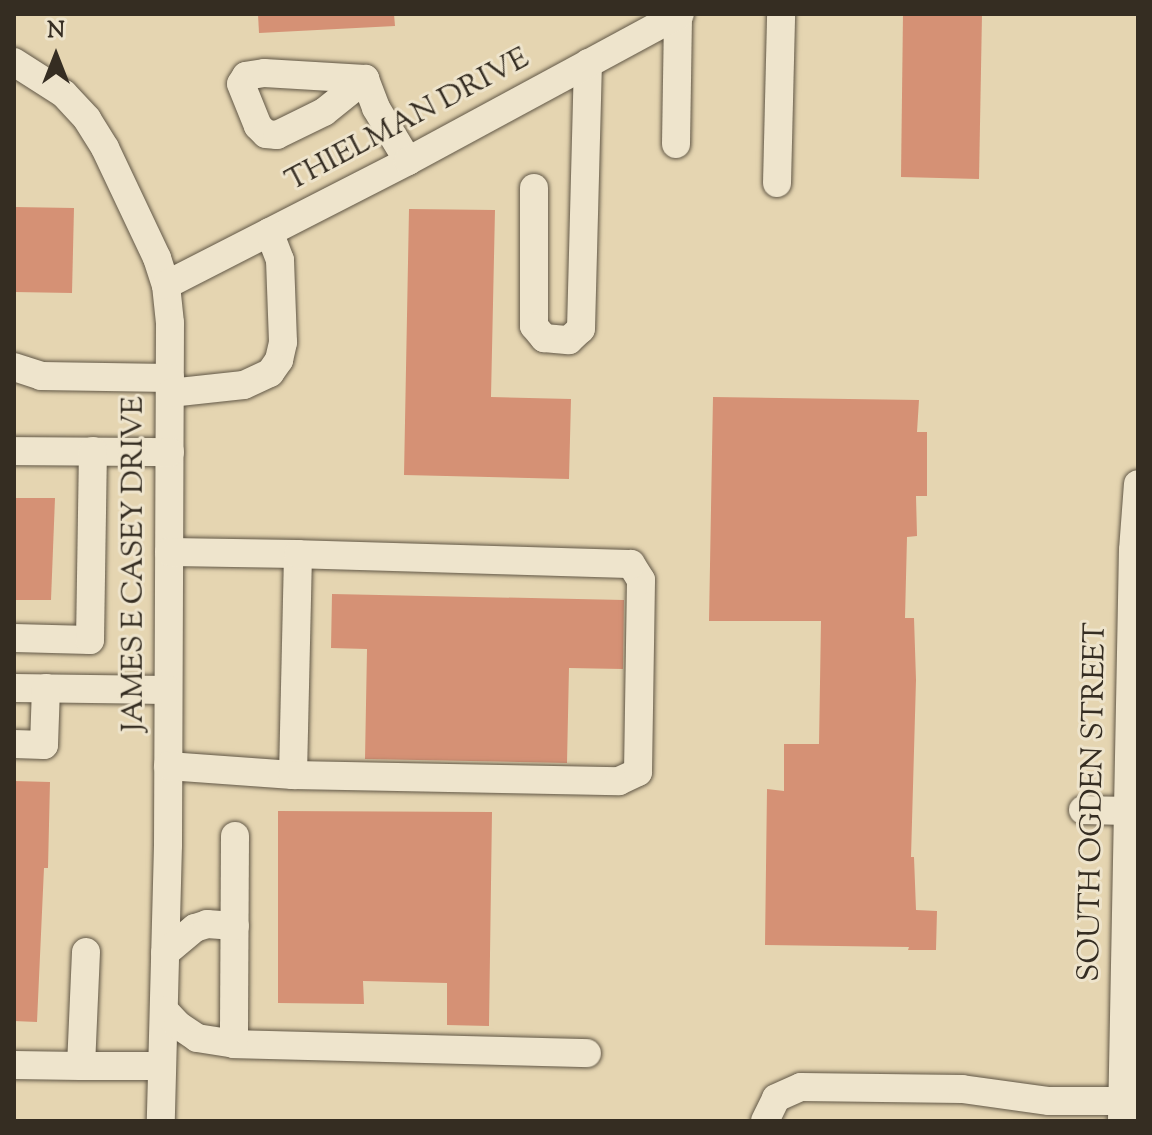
<!DOCTYPE html>
<html>
<head>
<meta charset="utf-8">
<style>
	body { margin:0 }
	#map { position:relative; width:1152px; height:1135px; overflow:hidden; background:#e5d5b1; font-family:"Sorts Mill Goudy",serif }
	div>[style] { position:absolute }
	[style*='--x'] { left:calc(var(--x)*1px); top:calc(var(--y)*1px); width:calc(var(--w)*1px); rotate:calc(var(--a)*1deg) }
	.building>* { inset:0; background:#d59175 }
	.roads { filter:drop-shadow(0 0 2px #615746) drop-shadow(0 0 2px #615746) }
	.minor>* { height:28px; margin:-14px; padding:0 14px; transform-origin:14px; border-radius:14px; background:#eee4cc }
	span { translate:-50% -50%; white-space:nowrap; text-align:center; line-height:1.15; -webkit-text-stroke:6px #eee4cc; paint-order:stroke }
	.street-label { font-size:30px; color:#352d22 }
	.frame { position:absolute; inset:0; border:16px solid #352d22; pointer-events:none }
	.north { position:absolute; left:16px; top:16px; width:80px; height:80px; -webkit-text-stroke:6px #eee4cc; paint-order:stroke; rotate:0deg; font-size:22px; font-weight:700; line-height:32px; text-align:center; color:#352d22 }
	.north::after { content:''; display:block; margin:auto; width:28px; height:36px; background:#352d22; clip-path:polygon(50% 0,100% 100%,50% 72%,0 100%) }
</style>
</head>
<body>
<div id="map">
	<div class="building">
		<i style="clip-path:polygon(258px 14px,394px 14px,395px 26px,259px 33px)"></i>
		<i style="clip-path:polygon(903px 14px,982px 14px,979px 179px,901px 177px)"></i>
		<i style="clip-path:polygon(14px 207px,74px 208px,72px 293px,14px 292px)"></i>
		<i style="clip-path:polygon(409px 209px,495px 210px,491px 397px,571px 399px,569px 479px,404px 475px)"></i>
		<i style="clip-path:polygon(713px 397px,919px 400px,917px 432px,927px 432px,927px 496px,916px 496px,917px 536px,907px 537px,905px 618px,914px 618px,916px 680px,911px 857px,914px 857px,916px 910px,937px 911px,936px 950px,908px 950px,909px 947px,765px 945px,767px 789px,784px 791px,784px 744px,819px 744px,821px 621px,709px 621px)"></i>
		<i style="clip-path:polygon(14px 498px,55px 498px,51px 600px,14px 600px)"></i>
		<i style="clip-path:polygon(332px 594px,624px 600px,623px 669px,569px 668px,567px 763px,365px 759px,367px 649px,331px 648px)"></i>
		<i style="clip-path:polygon(14px 781px,50px 782px,48px 868px,44px 868px,37px 1022px,14px 1021px)"></i>
		<i style="clip-path:polygon(278px 811px,492px 812px,489px 1026px,447px 1025px,447px 983px,363px 981px,364px 1004px,278px 1003px)"></i>
	</div>
	<div class="roads">
		<div class="minor">
			<i style="--x:14;--y:62;--w:59;--a:32.6"></i>
			<i style="--x:64;--y:94;--w:34;--a:47"></i>
			<i style="--x:87;--y:119;--w:34;--a:58"></i>
			<i style="--x:105;--y:148;--w:122;--a:64.7"></i>
			<i style="--x:157;--y:258;--w:28;--a:72"></i>
			<i style="--x:166;--y:285;--w:38;--a:84"></i>
			<i style="--x:170;--y:323;--w:522;--a:90.22"></i>
			<i style="--x:168;--y:845;--w:276;--a:91.5"></i>
			<i style="--x:365;--y:79;--w:101;--a:-176.6"></i>
			<i style="--x:264;--y:73;--w:18;--a:171"></i>
			<i style="--x:246;--y:76;--w:9;--a:122"></i>
			<i style="--x:241;--y:84;--w:45;--a:68"></i>
			<i style="--x:258;--y:126;--w:11;--a:45"></i>
			<i style="--x:266;--y:134;--w:11;--a:5"></i>
			<i style="--x:277;--y:135;--w:52;--a:-26.1"></i>
			<i style="--x:324;--y:112;--w:53;--a:-38.8"></i>
			<i style="--x:365;--y:79;--w:31;--a:69"></i>
			<i style="--x:376;--y:108;--w:62;--a:58.9"></i>
			<i style="--x:676;--y:144;--w:129;--a:-89.1"></i>
			<i style="--x:777;--y:183;--w:169;--a:-88.6"></i>
			<i style="--x:534;--y:188;--w:138;--a:90"></i>
			<i style="--x:534;--y:326;--w:16;--a:50"></i>
			<i style="--x:544;--y:338;--w:25;--a:5"></i>
			<i style="--x:569;--y:340;--w:16;--a:-43"></i>
			<i style="--x:581;--y:329;--w:266;--a:-88.5"></i>
			<i style="--x:166;--y:285;--w:272;--a:-27.1"></i>
			<i style="--x:408;--y:161;--w:309;--a:-28.4"></i>
			<i style="--x:14;--y:367;--w:28;--a:18"></i>
			<i style="--x:41;--y:376;--w:129;--a:0.9"></i>
			<i style="--x:170;--y:393;--w:74;--a:-6.2"></i>
			<i style="--x:244;--y:385;--w:29;--a:-25"></i>
			<i style="--x:270;--y:373;--w:16;--a:-55"></i>
			<i style="--x:279;--y:360;--w:18;--a:-77"></i>
			<i style="--x:283;--y:342;--w:82;--a:-92.1"></i>
			<i style="--x:280;--y:260;--w:30;--a:-111"></i>
			<i style="--x:14;--y:451;--w:156;--a:0.4"></i>
			<i style="--x:14;--y:638;--w:76;--a:1.5"></i>
			<i style="--x:90;--y:640;--w:189;--a:-89.1"></i>
			<i style="--x:14;--y:688;--w:154;--a:0.7"></i>
			<i style="--x:14;--y:744;--w:30;--a:2"></i>
			<i style="--x:44;--y:745;--w:57;--a:-88"></i>
			<i style="--x:168;--y:766;--w:125;--a:4.1"></i>
			<i style="--x:293;--y:775;--w:221;--a:-88.7"></i>
			<i style="--x:298;--y:554;--w:129;--a:-179.1"></i>
			<i style="--x:293;--y:775;--w:326;--a:1.1"></i>
			<i style="--x:619;--y:781;--w:21;--a:-25"></i>
			<i style="--x:638;--y:772;--w:192;--a:-89.1"></i>
			<i style="--x:641;--y:580;--w:19;--a:-122"></i>
			<i style="--x:631;--y:564;--w:333;--a:-178.3"></i>
			<i style="--x:1083;--y:810;--w:45;--a:1.3"></i>
			<i style="--x:235;--y:836;--w:208;--a:90.3"></i>
			<i style="--x:234;--y:1044;--w:353;--a:1.5"></i>
			<i style="--x:86;--y:952;--w:114;--a:92.5"></i>
			<i style="--x:81;--y:1066;--w:81;--a:0"></i>
			<i style="--x:165;--y:953;--w:39;--a:-40"></i>
			<i style="--x:195;--y:928;--w:13;--a:-18"></i>
			<i style="--x:207;--y:924;--w:28;--a:4"></i>
			<i style="--x:164;--y:1010;--w:21;--a:47"></i>
			<i style="--x:178;--y:1025;--w:23;--a:34"></i>
			<i style="--x:197;--y:1038;--w:37;--a:9"></i>
			<i style="--x:14;--y:1065;--w:67;--a:0.9"></i>
			<i style="--x:765;--y:1121;--w:25;--a:-64"></i>
			<i style="--x:776;--y:1098;--w:27;--a:-24"></i>
			<i style="--x:801;--y:1087;--w:161;--a:0.7"></i>
			<i style="--x:962;--y:1089;--w:88;--a:7.9"></i>
			<i style="--x:1049;--y:1101;--w:73;--a:0"></i>
			<i style="--x:1122;--y:1121;--w:571;--a:-88.9"></i>
			<i style="--x:1133;--y:550;--w:66;--a:-85.7"></i>
		</div>
	</div>
	<div class="street-label">
		<span style="left:408px;top:121px;rotate:-28deg">THIELMAN DRIVE</span>
		<span style="left:135px;top:564px;rotate:-90deg">JAMES E CASEY DRIVE</span>
		<span style="left:1094px;top:802px;rotate:-89deg">SOUTH OGDEN STREET</span>
	</div>
	<div class="frame"></div>
	<div class="north">N</div>
</div>
</body>
</html>
